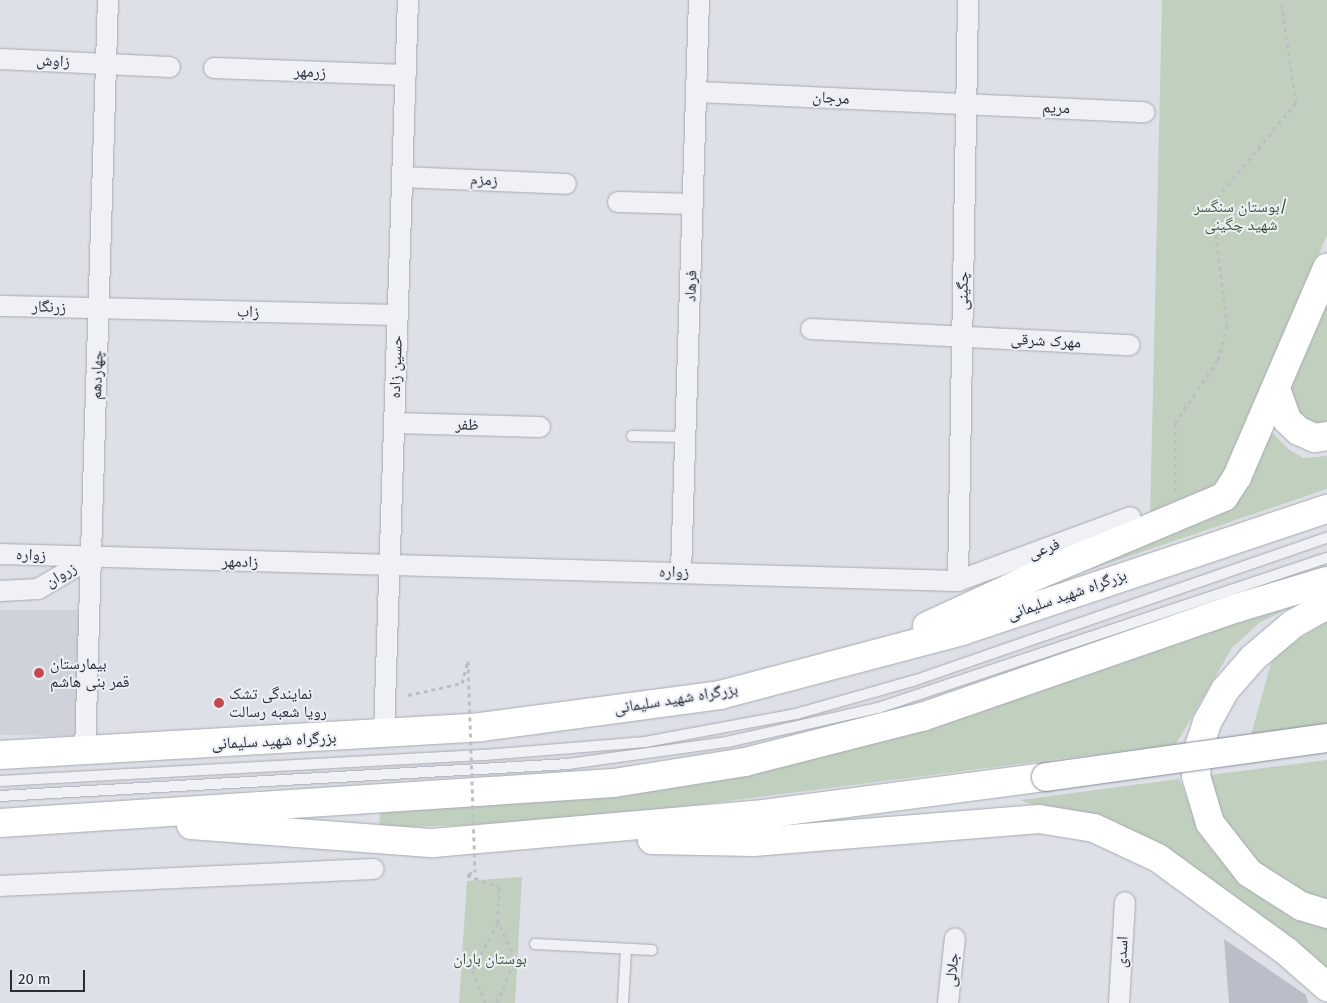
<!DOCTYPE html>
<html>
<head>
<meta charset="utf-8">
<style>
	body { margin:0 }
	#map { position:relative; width:1327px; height:1003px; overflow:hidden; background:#dde0e6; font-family:"Fira Sans","Noto Naskh Arabic",sans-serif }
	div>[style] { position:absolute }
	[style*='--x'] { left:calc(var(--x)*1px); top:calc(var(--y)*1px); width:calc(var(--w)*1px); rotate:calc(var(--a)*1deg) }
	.built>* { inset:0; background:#cfd2db }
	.green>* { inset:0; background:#c1cfbe }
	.building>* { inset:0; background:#bbbec8 }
	.path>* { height:3px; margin-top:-1.5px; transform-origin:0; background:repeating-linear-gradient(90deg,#bbbec5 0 4px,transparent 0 8px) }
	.roads { filter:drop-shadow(0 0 1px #a6aab3) drop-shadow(0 0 1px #a6aab3) }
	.service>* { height:10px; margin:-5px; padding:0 5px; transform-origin:5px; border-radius:5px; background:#eff1f5 }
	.minor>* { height:20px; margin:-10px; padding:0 10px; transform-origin:10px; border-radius:10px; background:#eff1f5 }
	.trunk>* { height:28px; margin:-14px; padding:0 14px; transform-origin:14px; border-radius:14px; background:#fff }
	.path-bridge>* { height:3px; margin-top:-1.5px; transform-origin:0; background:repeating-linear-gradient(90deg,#bbbec5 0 4px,transparent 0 8px) }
	.bridges { filter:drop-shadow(0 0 1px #858c9b) drop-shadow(0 0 1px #858c9b) }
	.trunk-bridge>* { height:28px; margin:-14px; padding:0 14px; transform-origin:14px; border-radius:14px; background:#fff }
	.dots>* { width:14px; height:14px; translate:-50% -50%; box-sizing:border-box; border:2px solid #eceff4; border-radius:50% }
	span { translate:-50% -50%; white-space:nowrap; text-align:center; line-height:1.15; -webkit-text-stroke:4px #eceff4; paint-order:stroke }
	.street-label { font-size:16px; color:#272d3b }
	.park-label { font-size:16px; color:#395636 }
	.poi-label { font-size:16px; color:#272d3b }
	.left { translate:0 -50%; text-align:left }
	.scale { position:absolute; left:10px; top:970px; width:75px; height:22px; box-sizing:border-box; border:2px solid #272d3b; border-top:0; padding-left:6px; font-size:15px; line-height:18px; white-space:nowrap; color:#272d3b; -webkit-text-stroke:4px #eceff4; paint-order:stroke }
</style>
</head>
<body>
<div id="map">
	<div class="built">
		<i style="clip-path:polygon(0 610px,79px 610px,78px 736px,0 735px)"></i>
	</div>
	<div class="green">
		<i style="clip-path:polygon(1162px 0,1327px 0,1327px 235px,1222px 484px,1150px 519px)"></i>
		<i style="clip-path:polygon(1327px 304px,1327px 429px,1300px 423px,1288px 390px)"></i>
		<i style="clip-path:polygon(1271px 431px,1288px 449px,1303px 458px,1327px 456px,1327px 489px,1039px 587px,1212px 516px)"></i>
		<i style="clip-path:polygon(1314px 595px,1259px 623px,1232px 648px,1176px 744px,625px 814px,489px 825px,379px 827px,380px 813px,622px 796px,736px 776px,993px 707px)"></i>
		<i style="clip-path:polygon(1327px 621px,1327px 723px,1251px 735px,1273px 656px)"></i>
		<i style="clip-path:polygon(1327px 760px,1327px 905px,1318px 903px,1247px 856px,1216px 807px,1202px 776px)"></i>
		<i style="clip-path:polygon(1179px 779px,1207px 844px,1236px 877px,1304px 920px,1327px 927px,1327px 971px,1312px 959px,1039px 807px,1020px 800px)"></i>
		<i style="clip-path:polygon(522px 877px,515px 1003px,459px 1003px,467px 881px)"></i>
	</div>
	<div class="building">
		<i style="clip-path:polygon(1224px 939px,1306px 995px,1308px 1003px,1229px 1003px)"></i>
	</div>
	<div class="path">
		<i style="--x:1175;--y:491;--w:68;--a:-90"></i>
		<i style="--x:1175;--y:423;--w:76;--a:-55.7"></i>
		<i style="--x:1218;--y:360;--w:35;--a:-75"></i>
		<i style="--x:1227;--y:326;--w:123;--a:-97"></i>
		<i style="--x:1212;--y:204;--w:131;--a:-50.3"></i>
		<i style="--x:1296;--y:103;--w:104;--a:-98.3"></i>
		<i style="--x:408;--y:695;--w:55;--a:-12.5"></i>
		<i style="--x:462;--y:683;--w:23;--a:-75"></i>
		<i style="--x:468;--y:874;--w:7;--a:-16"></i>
		<i style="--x:467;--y:875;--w:34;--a:21"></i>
		<i style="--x:499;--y:887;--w:36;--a:92"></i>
		<i style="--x:498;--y:923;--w:54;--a:119"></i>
		<i style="--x:472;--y:970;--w:35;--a:68"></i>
		<i style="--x:497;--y:1003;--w:48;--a:-67.8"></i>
		<i style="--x:515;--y:959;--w:42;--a:-114.1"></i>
	</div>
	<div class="roads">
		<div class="service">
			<i style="--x:632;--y:436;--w:54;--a:1.1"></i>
			<i style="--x:0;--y:781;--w:486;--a:-3.1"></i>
			<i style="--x:485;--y:755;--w:161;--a:-4.6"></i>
			<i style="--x:645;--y:742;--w:154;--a:-10.5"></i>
			<i style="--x:796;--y:714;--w:122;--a:-15.8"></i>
			<i style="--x:913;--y:681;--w:438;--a:-19.1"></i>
			<i style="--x:0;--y:796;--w:569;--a:-3.22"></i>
			<i style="--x:568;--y:764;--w:161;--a:-7.9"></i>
			<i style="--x:727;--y:742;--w:155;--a:-12.7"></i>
			<i style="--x:878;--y:708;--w:473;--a:-18.5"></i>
			<i style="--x:535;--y:944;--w:117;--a:2.9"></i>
			<i style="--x:623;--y:1003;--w:54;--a:-86.8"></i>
		</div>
		<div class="minor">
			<i style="--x:0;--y:59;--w:170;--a:2.7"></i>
			<i style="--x:214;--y:68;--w:192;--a:2.1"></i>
			<i style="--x:697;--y:92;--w:448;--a:2.6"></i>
			<i style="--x:402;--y:177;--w:164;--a:2.4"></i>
			<i style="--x:618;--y:202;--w:75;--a:1.5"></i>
			<i style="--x:0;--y:306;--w:398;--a:1.3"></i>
			<i style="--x:811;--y:329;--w:319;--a:2.9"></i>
			<i style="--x:394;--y:423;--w:146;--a:1.6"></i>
			<i style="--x:0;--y:554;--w:958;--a:1.61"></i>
			<i style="--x:958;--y:581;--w:184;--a:-20.3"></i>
			<i style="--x:681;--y:573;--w:573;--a:-88.2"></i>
			<i style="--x:958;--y:581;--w:581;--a:-89.01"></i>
			<i style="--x:0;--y:591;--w:38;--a:-3"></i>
			<i style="--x:38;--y:589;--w:61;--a:-30.3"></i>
			<i style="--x:384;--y:734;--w:734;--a:-88.13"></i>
			<i style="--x:85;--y:751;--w:751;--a:-88.25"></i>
			<i style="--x:0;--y:886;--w:374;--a:-2.6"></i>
			<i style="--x:948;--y:1003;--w:65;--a:-83.9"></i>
			<i style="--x:1119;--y:1003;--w:101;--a:-86.6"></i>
		</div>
		<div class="trunk">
			<i style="--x:1276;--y:389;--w:33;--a:70"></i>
			<i style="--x:1287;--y:420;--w:16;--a:43"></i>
			<i style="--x:1299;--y:431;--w:17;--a:24"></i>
			<i style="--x:1315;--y:438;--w:12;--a:-9"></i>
			<i style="--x:1327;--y:605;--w:39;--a:151"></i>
			<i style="--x:1293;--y:624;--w:52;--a:139.6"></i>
			<i style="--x:1253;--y:658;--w:43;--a:131.2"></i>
			<i style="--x:1225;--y:690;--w:38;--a:119"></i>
			<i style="--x:1207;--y:723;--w:28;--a:109"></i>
			<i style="--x:1198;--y:749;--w:27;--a:94"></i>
			<i style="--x:1196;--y:776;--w:49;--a:73.4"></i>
			<i style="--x:1210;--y:823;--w:63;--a:52"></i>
			<i style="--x:1249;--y:873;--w:62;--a:32.4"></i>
			<i style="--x:1301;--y:906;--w:27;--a:17"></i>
			<i style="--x:927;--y:626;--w:122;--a:-24.7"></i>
			<i style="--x:1038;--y:575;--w:202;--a:-22.8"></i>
			<i style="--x:1224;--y:497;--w:24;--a:-57"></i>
			<i style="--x:1237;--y:477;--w:228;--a:-66.7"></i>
			<i style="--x:0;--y:755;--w:482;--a:-3.3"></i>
			<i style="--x:481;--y:727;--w:241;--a:-7.6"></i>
			<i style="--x:720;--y:695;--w:250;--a:-14.8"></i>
			<i style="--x:962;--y:631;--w:385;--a:-18.5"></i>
			<i style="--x:0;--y:823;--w:615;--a:-3.73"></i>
			<i style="--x:614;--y:783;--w:133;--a:-9.1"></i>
			<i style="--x:745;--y:762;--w:183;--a:-14.3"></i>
			<i style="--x:922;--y:717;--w:333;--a:-19.1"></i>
			<i style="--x:1237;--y:608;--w:94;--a:-16.7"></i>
			<i style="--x:191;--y:825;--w:243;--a:4.3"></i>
			<i style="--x:433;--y:843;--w:324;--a:-5"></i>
			<i style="--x:756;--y:815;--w:292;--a:-7.5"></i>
			<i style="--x:652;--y:840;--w:101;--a:1.1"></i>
			<i style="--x:753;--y:842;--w:287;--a:-4.6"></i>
			<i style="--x:1039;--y:819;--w:56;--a:9.3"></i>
			<i style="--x:1094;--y:828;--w:71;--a:25.1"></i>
			<i style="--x:1158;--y:858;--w:158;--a:36"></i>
			<i style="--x:1286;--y:951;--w:55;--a:41.3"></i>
		</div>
	</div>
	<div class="path-bridge">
		<i style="--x:468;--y:661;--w:211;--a:88.1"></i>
	</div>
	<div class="bridges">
		<div class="trunk-bridge">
			<i style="--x:1046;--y:777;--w:284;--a:-7.9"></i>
		</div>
	</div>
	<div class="dots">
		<i style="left:39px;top:673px;background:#c5484f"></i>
		<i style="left:219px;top:703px;background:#c5484f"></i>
	</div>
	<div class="street-label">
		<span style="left:53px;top:61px;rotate:3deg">زاوش</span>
		<span style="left:310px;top:72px;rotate:2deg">زرمهر</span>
		<span style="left:831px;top:98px;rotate:3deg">مرجان</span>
		<span style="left:1056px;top:108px;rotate:2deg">مریم</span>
		<span style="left:484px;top:180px;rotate:3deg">زمزم</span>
		<span style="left:691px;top:286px;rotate:-88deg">فرهاد</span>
		<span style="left:963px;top:291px;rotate:-89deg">چگینی</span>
		<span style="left:49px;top:307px;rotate:2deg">زرنگار</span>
		<span style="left:248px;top:312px;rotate:1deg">زاب</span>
		<span style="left:1046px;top:341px;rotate:3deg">مهرک شرقی</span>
		<span style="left:396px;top:367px;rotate:-88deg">حسین زاده</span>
		<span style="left:97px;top:375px;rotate:-88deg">چهاردهم</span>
		<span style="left:467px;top:425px;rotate:2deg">ظفر</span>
		<span style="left:1044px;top:549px;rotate:-20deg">فرعی</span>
		<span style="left:31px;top:555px;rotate:2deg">زواره</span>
		<span style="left:240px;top:562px;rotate:1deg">زادمهر</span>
		<span style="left:674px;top:572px;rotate:1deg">زواره</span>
		<span style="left:61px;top:575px;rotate:-30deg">زروان</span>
		<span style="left:1067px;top:595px;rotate:-19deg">بزرگراه شهید سلیمانی</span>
		<span style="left:676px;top:699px;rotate:-9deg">بزرگراه شهید سلیمانی</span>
		<span style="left:274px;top:741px;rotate:-3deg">بزرگراه شهید سلیمانی</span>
		<span style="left:1122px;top:952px;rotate:-87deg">اسدی</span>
		<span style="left:952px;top:970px;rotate:-84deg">جلالی</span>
	</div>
	<div class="park-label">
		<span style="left:1241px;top:216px">بوستان سنگسر/<br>شهید چگینی</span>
		<span style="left:490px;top:959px">بوستان باران</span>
	</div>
	<div class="poi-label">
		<span class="left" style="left:50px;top:673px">بیمارستان<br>قمر بنی هاشم</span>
		<span class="left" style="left:229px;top:703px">نمایندگی تشک<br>رویا شعبه رسالت</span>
	</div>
	<div class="scale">20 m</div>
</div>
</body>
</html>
